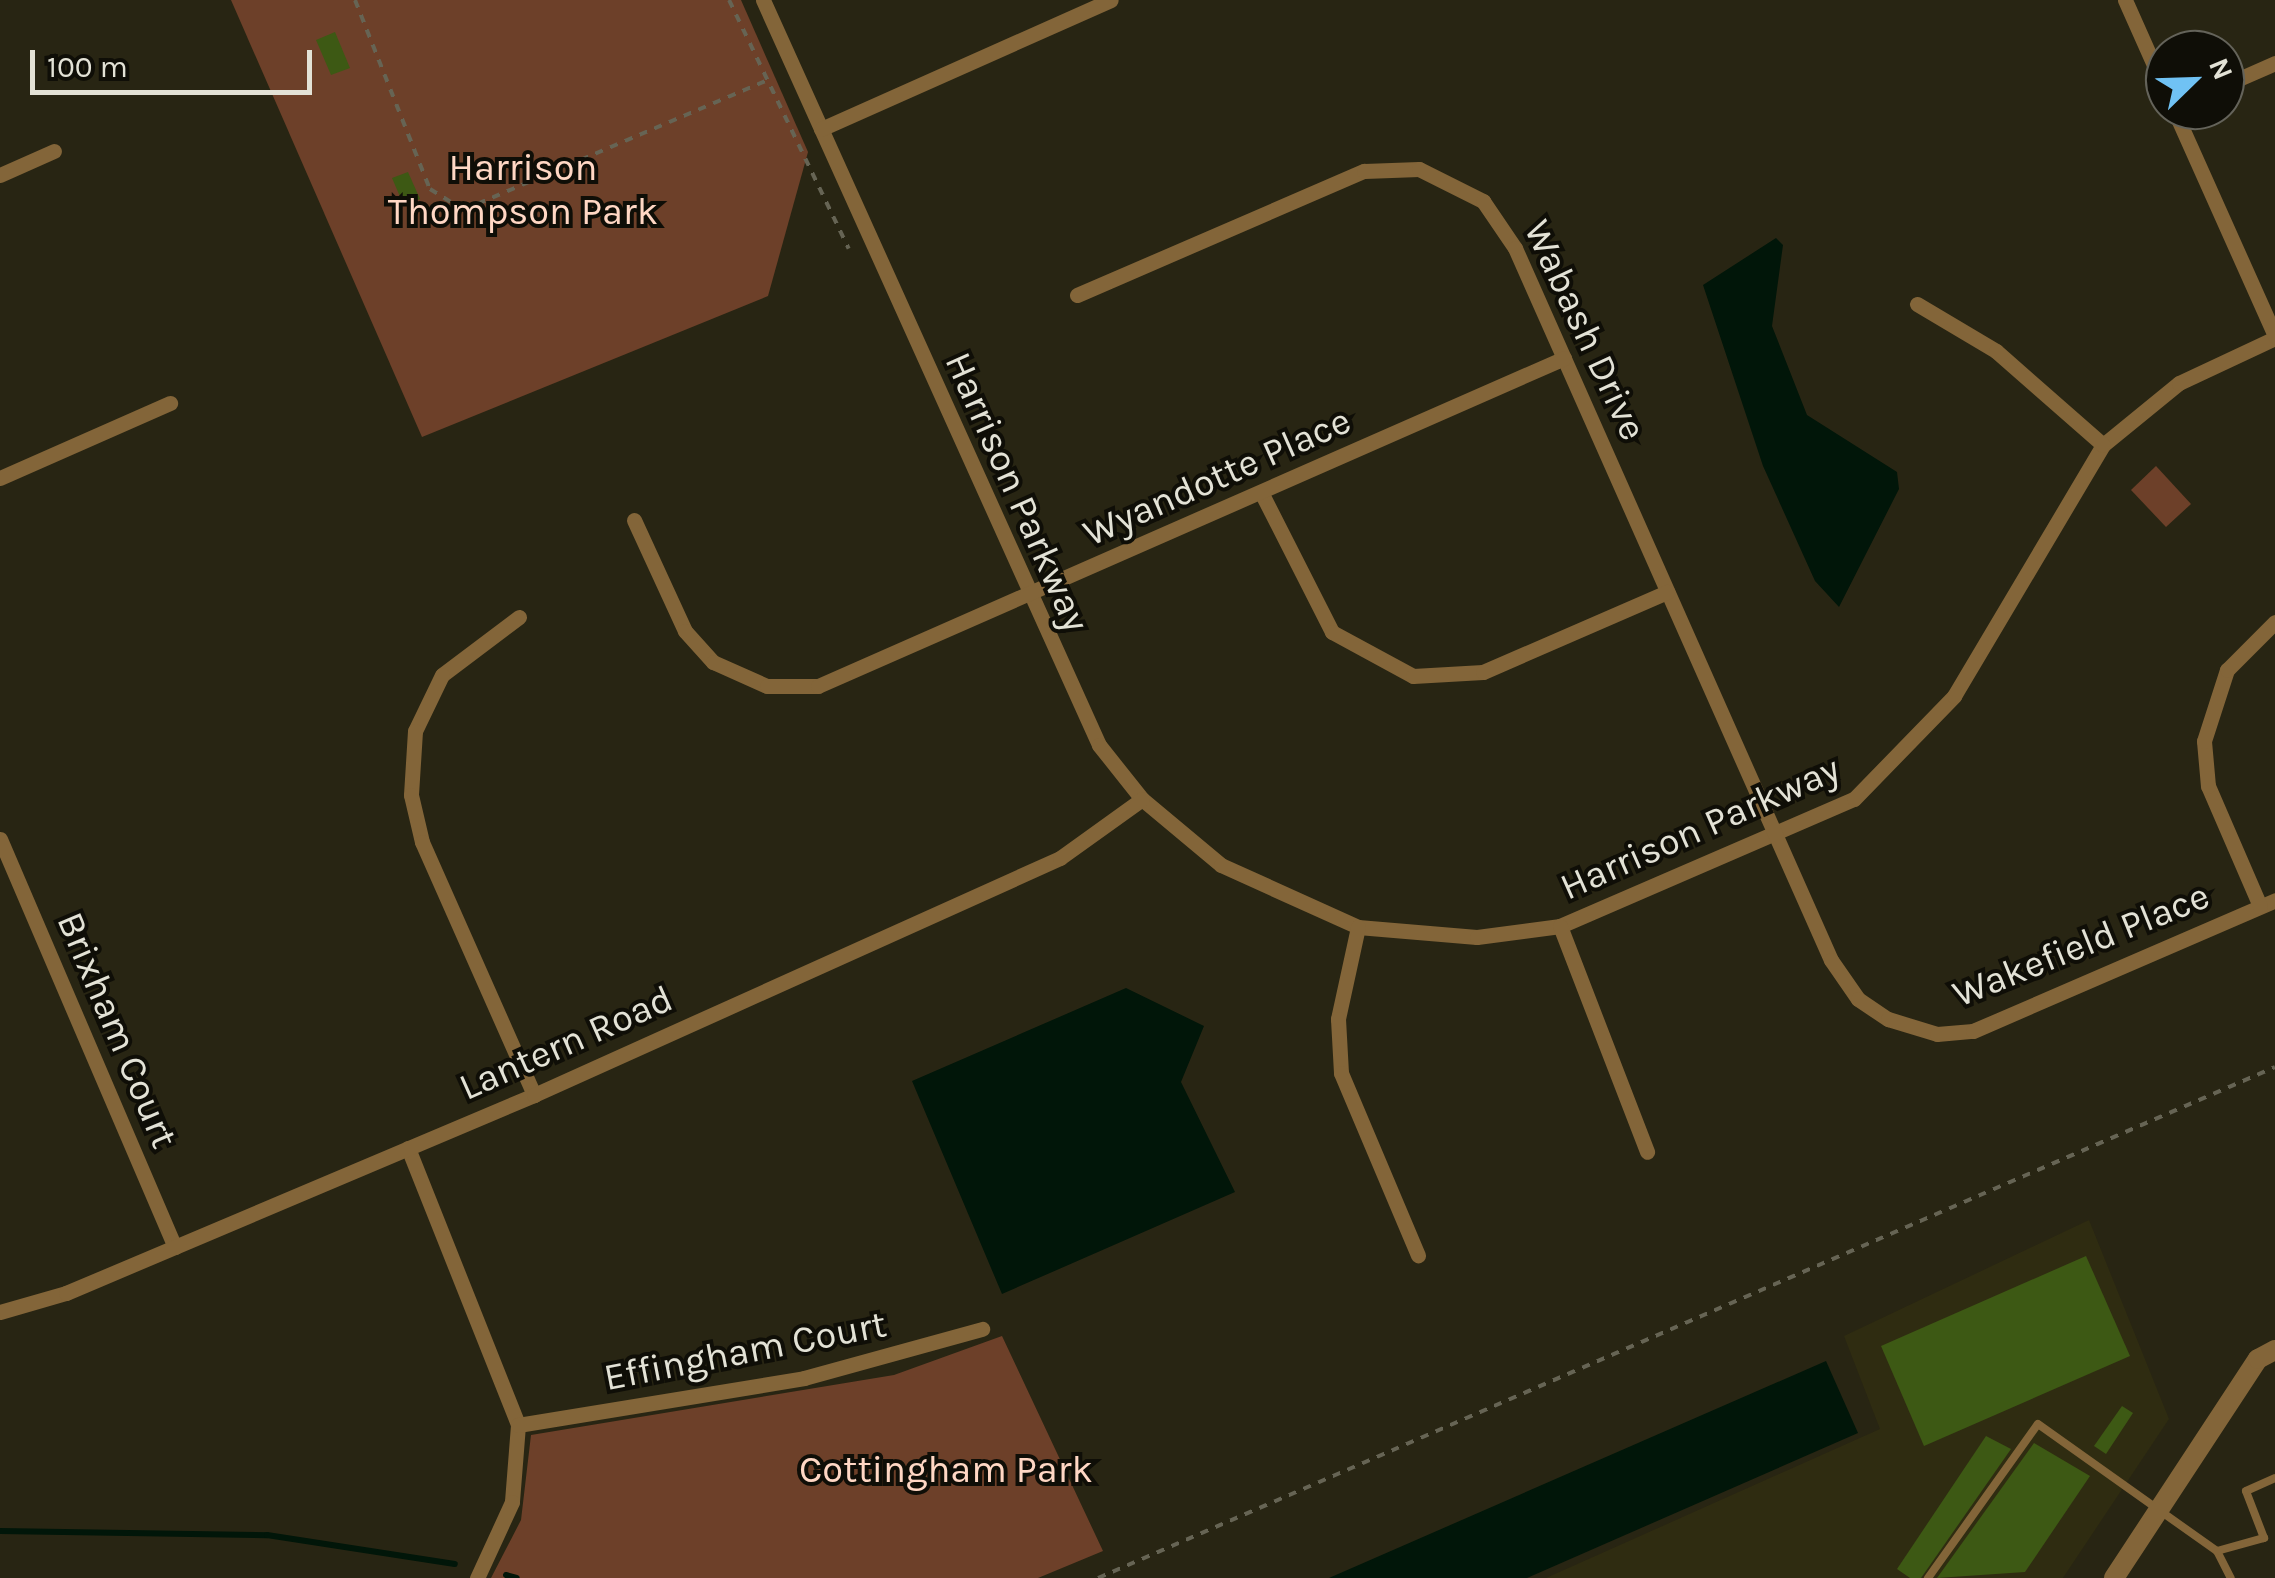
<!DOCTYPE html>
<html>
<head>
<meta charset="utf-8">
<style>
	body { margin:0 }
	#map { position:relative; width:2275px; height:1578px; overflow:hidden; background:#282513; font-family:Karla,sans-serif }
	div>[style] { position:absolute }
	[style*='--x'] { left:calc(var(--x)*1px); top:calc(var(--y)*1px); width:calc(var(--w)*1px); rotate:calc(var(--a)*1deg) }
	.built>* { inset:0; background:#2f2c11 }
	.green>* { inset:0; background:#6d4029 }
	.water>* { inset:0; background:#011609 }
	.stream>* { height:6px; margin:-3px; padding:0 3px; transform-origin:3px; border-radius:3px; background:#011609 }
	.building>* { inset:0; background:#3d5914 }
	.path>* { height:4px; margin-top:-2px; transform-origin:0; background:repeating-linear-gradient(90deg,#666454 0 8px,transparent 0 16px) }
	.service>* { height:8px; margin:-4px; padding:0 4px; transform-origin:4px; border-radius:4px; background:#836539 }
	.minor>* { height:15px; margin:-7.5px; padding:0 7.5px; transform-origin:7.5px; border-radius:7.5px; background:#836539 }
	.tertiary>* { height:20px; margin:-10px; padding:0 10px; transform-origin:10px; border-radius:10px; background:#836539 }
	span { translate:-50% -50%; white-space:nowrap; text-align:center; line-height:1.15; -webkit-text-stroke:8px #0f0e07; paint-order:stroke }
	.park-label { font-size:38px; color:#ffd7c4 }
	.street-label { font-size:38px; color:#e3e2d6 }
	.north { position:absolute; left:2145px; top:30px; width:100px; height:100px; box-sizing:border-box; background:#0f0e07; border:2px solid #64635a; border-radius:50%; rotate:67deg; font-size:28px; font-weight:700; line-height:40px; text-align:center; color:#e3e2d6 }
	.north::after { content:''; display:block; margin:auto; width:35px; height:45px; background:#70c2f4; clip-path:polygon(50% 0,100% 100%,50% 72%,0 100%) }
	.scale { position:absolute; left:30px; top:50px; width:282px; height:45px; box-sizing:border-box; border:5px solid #e3e2d6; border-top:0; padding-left:12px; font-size:30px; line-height:35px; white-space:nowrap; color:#e3e2d6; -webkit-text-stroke:8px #0f0e07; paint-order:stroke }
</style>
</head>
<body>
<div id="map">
	<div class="built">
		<i style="clip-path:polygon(2089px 1220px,2169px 1419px,2063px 1578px,1546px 1578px,1880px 1429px,1844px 1336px)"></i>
	</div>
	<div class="green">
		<i style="clip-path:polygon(231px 0,741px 0,808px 152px,768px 296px,422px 437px)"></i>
		<i style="clip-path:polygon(2156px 466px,2191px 504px,2166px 527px,2131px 490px)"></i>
		<i style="clip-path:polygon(1002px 1336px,1103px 1551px,1038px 1578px,491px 1578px,521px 1520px,531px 1435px,894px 1375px)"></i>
	</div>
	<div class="water">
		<i style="clip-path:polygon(1776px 238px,1783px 245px,1772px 326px,1807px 415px,1897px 472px,1899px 489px,1839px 607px,1815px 581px,1763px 466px,1703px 285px)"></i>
		<i style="clip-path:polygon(1126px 988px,1204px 1026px,1181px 1082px,1235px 1192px,1002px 1294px,912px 1081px)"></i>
		<i style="clip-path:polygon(1826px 1361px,1858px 1433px,1527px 1578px,1329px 1578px)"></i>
	</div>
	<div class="stream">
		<i style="--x:0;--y:1531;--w:267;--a:0.9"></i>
		<i style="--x:267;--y:1535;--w:190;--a:8.8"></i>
		<i style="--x:506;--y:1575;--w:11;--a:15"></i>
	</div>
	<div class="building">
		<i style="clip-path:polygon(335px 32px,350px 68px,331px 75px,316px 40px)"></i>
		<i style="clip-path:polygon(408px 172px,420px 199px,404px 206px,392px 178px)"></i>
		<i style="clip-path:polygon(2086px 1256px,2130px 1356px,1924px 1446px,1881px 1346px)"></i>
		<i style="clip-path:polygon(2122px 1406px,2133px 1413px,2106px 1454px,2094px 1446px)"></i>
		<i style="clip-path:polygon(1986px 1436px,2011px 1449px,1921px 1578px,1910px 1578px,1897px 1569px)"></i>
		<i style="clip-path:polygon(2034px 1443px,2090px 1476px,2025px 1572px,1937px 1578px)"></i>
	</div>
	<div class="path">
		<i style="--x:355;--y:0;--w:203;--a:68.4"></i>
		<i style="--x:430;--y:189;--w:39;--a:32"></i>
		<i style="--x:463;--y:210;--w:329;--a:-23.1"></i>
		<i style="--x:729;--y:0;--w:276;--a:64.3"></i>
		<i style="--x:1098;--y:1578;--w:1283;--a:-23.47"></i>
	</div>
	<div class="service">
		<i style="--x:2217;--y:1551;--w:30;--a:63"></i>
		<i style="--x:1928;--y:1578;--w:189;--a:-54.5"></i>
		<i style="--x:2038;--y:1424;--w:219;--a:35.4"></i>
		<i style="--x:2217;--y:1551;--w:49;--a:-15.5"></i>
		<i style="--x:2264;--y:1538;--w:50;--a:-111"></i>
		<i style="--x:2246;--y:1491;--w:32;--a:-24"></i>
	</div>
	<div class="minor">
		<i style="--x:763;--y:0;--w:817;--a:65.72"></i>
		<i style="--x:1099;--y:745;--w:69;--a:51.5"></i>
		<i style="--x:1142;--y:799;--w:103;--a:39.9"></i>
		<i style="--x:1221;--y:865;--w:150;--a:24.3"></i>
		<i style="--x:1358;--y:927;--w:119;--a:4.8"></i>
		<i style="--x:1477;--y:937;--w:84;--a:-7.5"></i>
		<i style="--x:1560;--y:926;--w:320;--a:-23.4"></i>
		<i style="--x:1854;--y:799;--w:144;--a:-45.8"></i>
		<i style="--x:1954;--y:696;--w:292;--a:-59.3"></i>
		<i style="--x:2103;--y:445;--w:98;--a:-39.2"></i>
		<i style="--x:2179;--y:383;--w:106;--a:-25.1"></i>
		<i style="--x:2125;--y:0;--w:98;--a:66"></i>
		<i style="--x:2225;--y:85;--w:55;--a:-23.7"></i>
		<i style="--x:2174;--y:110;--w:248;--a:65.9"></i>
		<i style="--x:821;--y:129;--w:317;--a:-24"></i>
		<i style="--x:0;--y:175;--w:59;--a:-24"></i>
		<i style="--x:1077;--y:295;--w:313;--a:-23.4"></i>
		<i style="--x:1364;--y:171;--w:55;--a:-2.1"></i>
		<i style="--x:1419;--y:169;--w:72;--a:26.6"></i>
		<i style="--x:1483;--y:201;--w:57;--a:55.8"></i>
		<i style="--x:1515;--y:248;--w:779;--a:66.07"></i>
		<i style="--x:1831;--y:960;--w:47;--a:55.3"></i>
		<i style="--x:1858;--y:999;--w:36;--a:34"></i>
		<i style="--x:1888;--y:1019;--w:51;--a:17"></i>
		<i style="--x:1937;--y:1034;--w:36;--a:-5"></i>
		<i style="--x:1973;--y:1031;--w:329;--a:-23.4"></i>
		<i style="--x:1917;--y:304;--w:92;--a:30.7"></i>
		<i style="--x:1996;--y:351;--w:142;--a:41.3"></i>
		<i style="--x:0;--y:478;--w:186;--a:-23.8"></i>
		<i style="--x:1262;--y:494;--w:155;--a:63.1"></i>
		<i style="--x:1332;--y:632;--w:92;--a:28.5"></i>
		<i style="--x:1413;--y:676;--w:70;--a:-3.3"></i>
		<i style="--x:1483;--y:672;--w:201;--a:-23.5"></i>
		<i style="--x:634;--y:520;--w:122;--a:65.3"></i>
		<i style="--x:685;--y:631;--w:42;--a:47.9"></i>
		<i style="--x:713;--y:662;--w:59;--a:24"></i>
		<i style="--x:767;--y:686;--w:51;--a:0"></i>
		<i style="--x:818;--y:686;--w:815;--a:-23.73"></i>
		<i style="--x:519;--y:617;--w:96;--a:143"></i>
		<i style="--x:442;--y:675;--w:62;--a:115.7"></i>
		<i style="--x:415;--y:731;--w:64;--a:93.6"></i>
		<i style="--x:411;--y:795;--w:48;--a:76.8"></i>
		<i style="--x:422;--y:842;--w:277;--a:66.1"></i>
		<i style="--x:0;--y:839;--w:444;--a:66.8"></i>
		<i style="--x:2260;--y:906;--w:131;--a:-113.4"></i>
		<i style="--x:2208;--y:786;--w:45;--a:-95.1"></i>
		<i style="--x:2204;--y:741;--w:75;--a:-72.1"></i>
		<i style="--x:2227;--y:670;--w:68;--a:-45"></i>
		<i style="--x:1560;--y:926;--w:242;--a:68.9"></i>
		<i style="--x:1358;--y:927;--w:94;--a:102.3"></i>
		<i style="--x:1338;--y:1019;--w:54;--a:86.8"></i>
		<i style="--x:1341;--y:1073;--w:198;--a:67.1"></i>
		<i style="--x:408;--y:1148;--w:298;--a:68.3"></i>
		<i style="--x:518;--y:1425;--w:77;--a:94.5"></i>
		<i style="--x:512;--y:1502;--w:84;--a:114.7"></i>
		<i style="--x:0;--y:1312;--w:69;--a:-16.1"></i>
		<i style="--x:66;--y:1293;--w:508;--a:-22.93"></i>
		<i style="--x:534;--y:1095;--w:577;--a:-24.25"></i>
		<i style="--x:1060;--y:858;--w:101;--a:-35.7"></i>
		<i style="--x:518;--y:1425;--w:290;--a:-9.3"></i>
		<i style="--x:804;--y:1378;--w:185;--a:-15.4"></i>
	</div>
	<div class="tertiary">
		<i style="--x:2114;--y:1578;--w:262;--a:-56.7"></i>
		<i style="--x:2258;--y:1359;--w:19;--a:-28"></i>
	</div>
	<div class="park-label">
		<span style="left:523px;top:190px">Harrison<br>Thompson Park</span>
		<span style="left:946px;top:1470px">Cottingham Park</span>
	</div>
	<div class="street-label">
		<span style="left:1585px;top:330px;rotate:65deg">Wabash Drive</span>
		<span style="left:1217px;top:477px;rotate:-24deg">Wyandotte Place</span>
		<span style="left:1017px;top:492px;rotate:66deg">Harrison Parkway</span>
		<span style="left:1700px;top:828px;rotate:-24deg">Harrison Parkway</span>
		<span style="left:2081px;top:945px;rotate:-22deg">Wakefield Place</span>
		<span style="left:117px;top:1030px;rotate:67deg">Brixham Court</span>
		<span style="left:566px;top:1043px;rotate:-24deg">Lantern Road</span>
		<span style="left:745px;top:1351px;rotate:-11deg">Effingham Court</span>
	</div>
	<div class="north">N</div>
	<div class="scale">100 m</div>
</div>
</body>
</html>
